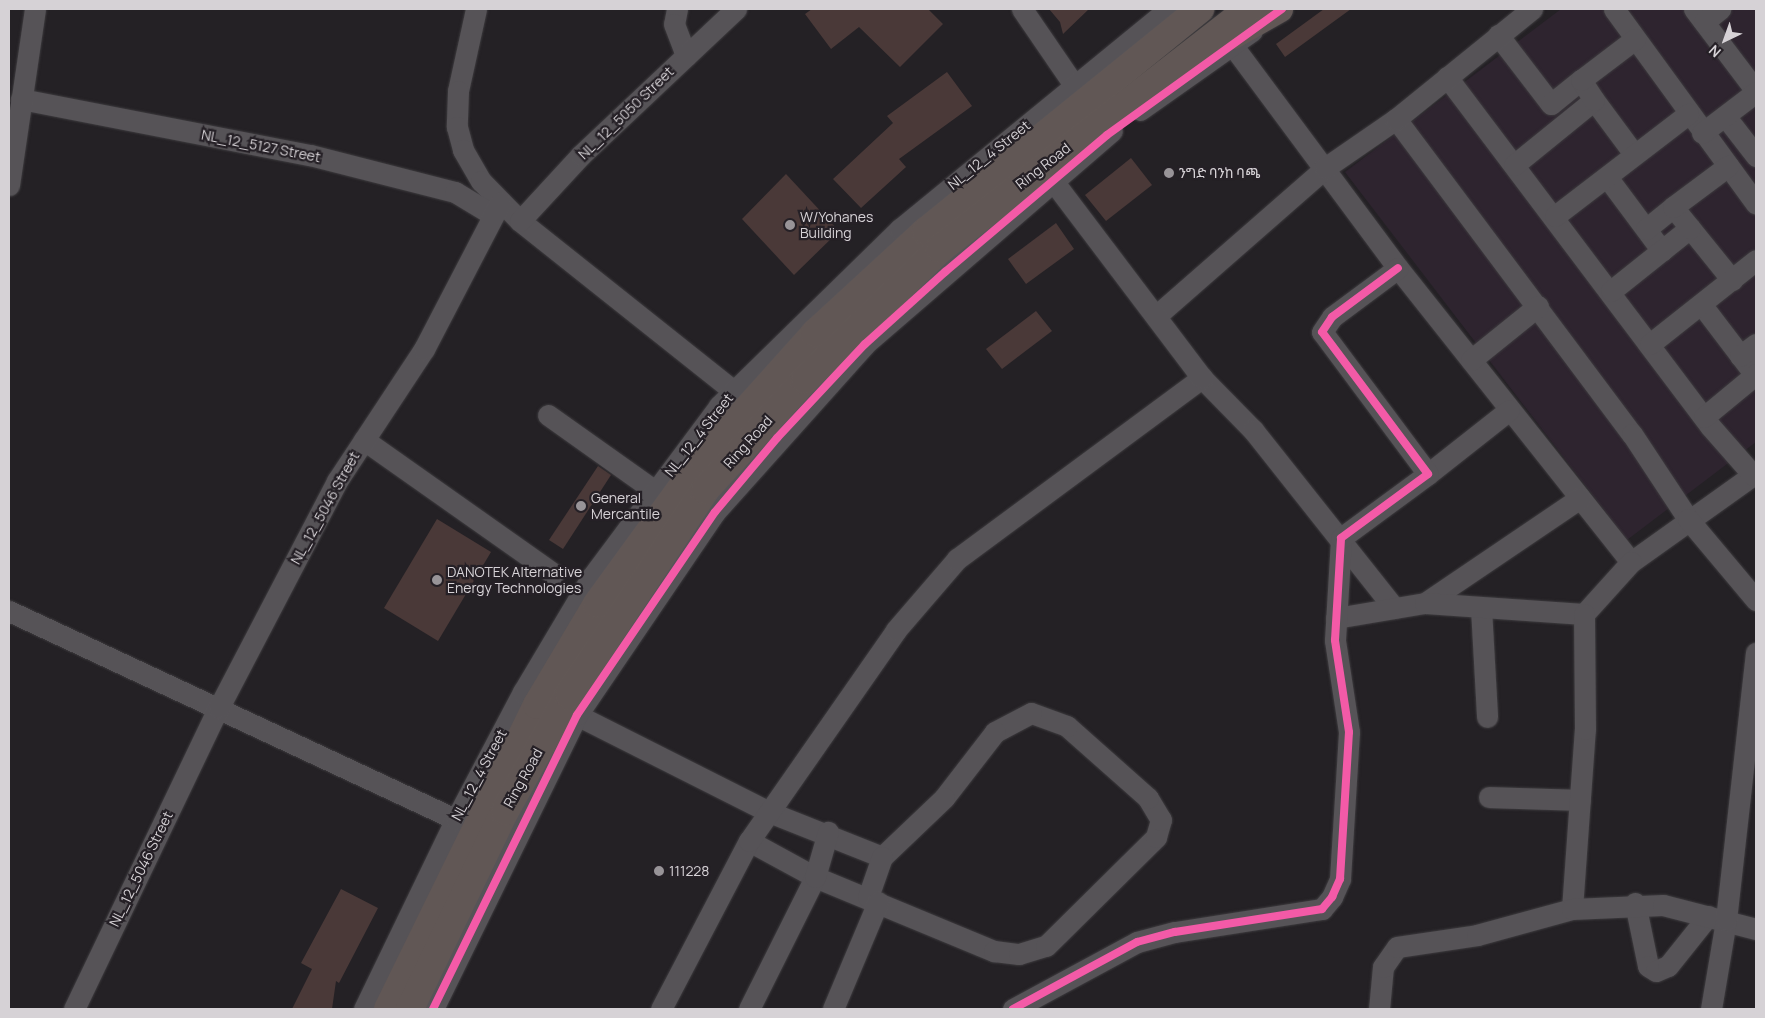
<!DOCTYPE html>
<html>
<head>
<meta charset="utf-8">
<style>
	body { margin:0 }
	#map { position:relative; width:1765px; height:1018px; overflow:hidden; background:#242125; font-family:Manrope,"Noto Sans Ethiopic",sans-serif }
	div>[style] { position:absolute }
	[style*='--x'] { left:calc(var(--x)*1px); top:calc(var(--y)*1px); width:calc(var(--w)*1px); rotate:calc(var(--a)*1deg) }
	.built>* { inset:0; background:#2e242f }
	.building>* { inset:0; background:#4a3938 }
	.roads { filter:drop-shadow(0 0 1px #3d3b3e) drop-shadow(0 0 1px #3d3b3e) }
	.minor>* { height:21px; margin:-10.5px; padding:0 10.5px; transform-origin:10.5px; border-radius:10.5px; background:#565357 }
	.highway>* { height:28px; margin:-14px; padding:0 14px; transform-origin:14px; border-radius:14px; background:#615755 }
	.cycleway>* { height:8px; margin:-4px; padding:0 4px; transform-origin:4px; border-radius:4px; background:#f35aa7 }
	.dots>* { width:14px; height:14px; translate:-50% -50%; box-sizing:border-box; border:2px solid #252026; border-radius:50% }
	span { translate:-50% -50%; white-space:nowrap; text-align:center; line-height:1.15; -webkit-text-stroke:4.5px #252026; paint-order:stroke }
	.street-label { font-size:14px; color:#d6d2d6 }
	.poi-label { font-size:14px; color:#d6d2d6 }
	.left { translate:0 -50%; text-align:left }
	.frame { position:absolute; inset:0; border:10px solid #d6d2d6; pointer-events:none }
	.north { position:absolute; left:1700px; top:15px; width:50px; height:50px; -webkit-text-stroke:4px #252026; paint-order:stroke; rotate:222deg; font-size:14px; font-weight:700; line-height:20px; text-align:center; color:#d6d2d6 }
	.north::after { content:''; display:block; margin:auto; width:18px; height:22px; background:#d6d2d6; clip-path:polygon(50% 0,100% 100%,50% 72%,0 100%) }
</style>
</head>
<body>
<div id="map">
	<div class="built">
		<i style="clip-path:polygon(1561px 9px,1756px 9px,1756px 442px,1627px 540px,1345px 172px)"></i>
	</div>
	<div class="building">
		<i style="clip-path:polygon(812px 9px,928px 9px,943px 24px,900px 67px,859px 27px,831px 49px,805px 14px)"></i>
		<i style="clip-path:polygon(1049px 9px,1089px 9px,1063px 34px,1060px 22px)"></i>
		<i style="clip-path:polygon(1324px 9px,1351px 9px,1285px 57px,1276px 44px)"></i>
		<i style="clip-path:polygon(947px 72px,972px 106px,899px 159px,906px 167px,861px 208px,833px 179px,893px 123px,887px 116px)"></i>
		<i style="clip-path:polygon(1131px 158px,1152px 185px,1106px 221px,1085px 195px)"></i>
		<i style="clip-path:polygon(786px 174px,839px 231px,794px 275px,742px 219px)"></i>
		<i style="clip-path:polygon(1056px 223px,1074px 249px,1026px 284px,1008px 259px)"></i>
		<i style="clip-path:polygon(1036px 311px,1052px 331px,1002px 369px,986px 349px)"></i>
		<i style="clip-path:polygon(598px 466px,611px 475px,563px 549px,549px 540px)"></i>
		<i style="clip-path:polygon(437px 519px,491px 552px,438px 641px,384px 608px)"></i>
		<i style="clip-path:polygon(341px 889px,378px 908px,339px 983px,336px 981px,332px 1009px,292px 1009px,312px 969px,301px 963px)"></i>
	</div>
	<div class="roads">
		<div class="minor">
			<i style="--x:476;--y:9;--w:84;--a:102.4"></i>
			<i style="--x:458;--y:91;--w:36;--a:92"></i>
			<i style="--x:457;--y:127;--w:24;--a:75"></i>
			<i style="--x:463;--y:150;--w:36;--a:60"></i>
			<i style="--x:481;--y:181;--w:56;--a:45.7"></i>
			<i style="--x:520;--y:221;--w:273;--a:38.5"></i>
			<i style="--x:677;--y:9;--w:15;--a:101"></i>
			<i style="--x:674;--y:24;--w:34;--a:69"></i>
			<i style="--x:1022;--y:9;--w:92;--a:55.6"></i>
			<i style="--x:1614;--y:9;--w:241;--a:53.9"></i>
			<i style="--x:1694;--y:9;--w:103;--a:52.9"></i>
			<i style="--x:1704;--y:22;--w:21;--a:-39"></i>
			<i style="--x:1498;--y:35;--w:87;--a:52.5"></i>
			<i style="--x:1551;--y:104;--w:38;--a:-39"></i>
			<i style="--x:1233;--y:46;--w:277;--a:53.4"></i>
			<i style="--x:1398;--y:268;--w:375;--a:51.6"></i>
			<i style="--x:1631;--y:562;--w:153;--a:-35.5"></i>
			<i style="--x:1447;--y:77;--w:437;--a:53"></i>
			<i style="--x:1710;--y:426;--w:65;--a:48.7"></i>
			<i style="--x:21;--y:99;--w:294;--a:11"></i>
			<i style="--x:310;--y:155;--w:150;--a:14.3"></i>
			<i style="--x:455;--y:192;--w:44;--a:31.2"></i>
			<i style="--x:1594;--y:100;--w:67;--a:53.5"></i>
			<i style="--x:1140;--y:110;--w:137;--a:-35.2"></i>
			<i style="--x:1725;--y:116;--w:51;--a:52.2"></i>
			<i style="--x:1396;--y:119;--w:394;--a:53.2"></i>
			<i style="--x:1632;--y:434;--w:102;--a:56.6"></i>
			<i style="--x:1688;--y:519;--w:106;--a:50"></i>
			<i style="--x:1702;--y:133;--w:68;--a:-37.2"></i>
			<i style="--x:1514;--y:165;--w:103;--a:-39.1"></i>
			<i style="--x:1594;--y:100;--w:24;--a:-123"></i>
			<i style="--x:1581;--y:80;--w:68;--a:-37.2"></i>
			<i style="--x:1607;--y:177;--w:92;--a:53.4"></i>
			<i style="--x:9;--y:185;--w:178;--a:-81.6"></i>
			<i style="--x:1555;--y:216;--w:168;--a:-37.5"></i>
			<i style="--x:520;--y:221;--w:90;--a:-47.3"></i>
			<i style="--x:581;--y:155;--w:213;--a:-43.3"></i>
			<i style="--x:1690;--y:228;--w:67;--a:51.1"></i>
			<i style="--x:1646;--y:229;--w:35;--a:-39"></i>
			<i style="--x:1611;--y:291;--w:101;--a:-38.6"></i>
			<i style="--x:1690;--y:228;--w:27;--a:-129"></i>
			<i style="--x:1673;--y:207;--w:69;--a:-36.7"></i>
			<i style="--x:1701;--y:304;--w:89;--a:52.7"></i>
			<i style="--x:1156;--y:316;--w:225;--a:-41.2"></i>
			<i style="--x:1325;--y:168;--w:86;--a:-34.6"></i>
			<i style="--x:1396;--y:119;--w:175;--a:-39"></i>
			<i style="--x:1650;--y:344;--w:135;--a:-38.4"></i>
			<i style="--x:1740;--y:356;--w:20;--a:-37"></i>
			<i style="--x:1471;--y:360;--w:86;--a:-38.9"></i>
			<i style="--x:1202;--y:378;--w:73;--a:45.6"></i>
			<i style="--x:1253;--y:430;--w:227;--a:51.6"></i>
			<i style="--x:548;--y:415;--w:131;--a:35.4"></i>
			<i style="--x:1704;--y:417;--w:67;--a:-39.6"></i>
			<i style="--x:364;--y:440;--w:232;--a:35.2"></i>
			<i style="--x:1428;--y:474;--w:103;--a:-38.3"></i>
			<i style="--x:1425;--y:603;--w:187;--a:-34.1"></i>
			<i style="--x:1481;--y:608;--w:109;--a:86.8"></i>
			<i style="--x:9;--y:611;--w:493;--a:25"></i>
			<i style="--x:1336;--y:618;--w:90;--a:-9.6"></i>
			<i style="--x:1425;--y:603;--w:159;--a:4"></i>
			<i style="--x:1584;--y:614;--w:70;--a:-47.9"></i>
			<i style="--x:577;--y:715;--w:215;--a:26.8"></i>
			<i style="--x:769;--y:812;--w:122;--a:21.7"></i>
			<i style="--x:1489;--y:797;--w:91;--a:1.9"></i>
			<i style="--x:749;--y:841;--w:75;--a:28.6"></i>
			<i style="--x:815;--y:877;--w:194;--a:22.5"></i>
			<i style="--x:994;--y:951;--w:25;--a:7"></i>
			<i style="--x:1019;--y:954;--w:28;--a:-17"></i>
			<i style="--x:1046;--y:946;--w:155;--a:-44.7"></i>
			<i style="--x:1156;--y:837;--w:18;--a:-74"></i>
			<i style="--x:1161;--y:820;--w:26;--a:-121"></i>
			<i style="--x:1148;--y:798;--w:108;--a:-138.4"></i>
			<i style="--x:1067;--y:726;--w:38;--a:-160"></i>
			<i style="--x:1031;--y:713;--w:41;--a:152.2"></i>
			<i style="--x:995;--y:732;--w:83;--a:127.7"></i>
			<i style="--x:944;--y:798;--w:86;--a:136.4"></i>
			<i style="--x:882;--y:857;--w:42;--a:109.3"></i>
			<i style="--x:1635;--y:903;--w:64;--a:78.3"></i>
			<i style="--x:1648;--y:966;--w:9;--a:32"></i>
			<i style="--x:1656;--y:971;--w:13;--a:-23"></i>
			<i style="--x:1668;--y:966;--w:64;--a:-51.3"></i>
			<i style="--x:1572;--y:909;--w:180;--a:-85.9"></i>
			<i style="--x:1585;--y:729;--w:115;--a:-90.5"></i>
			<i style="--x:74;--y:1009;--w:335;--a:-64.4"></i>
			<i style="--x:219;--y:707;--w:255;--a:-62.4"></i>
			<i style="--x:337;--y:481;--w:158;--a:-56.6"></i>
			<i style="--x:424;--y:349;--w:165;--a:-62.5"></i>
			<i style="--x:364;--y:1009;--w:211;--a:-64.2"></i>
			<i style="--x:456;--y:819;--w:144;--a:-62.2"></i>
			<i style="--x:523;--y:692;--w:133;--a:-59.2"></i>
			<i style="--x:591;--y:578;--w:214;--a:-53.3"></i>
			<i style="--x:719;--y:406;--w:253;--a:-44.4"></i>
			<i style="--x:900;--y:229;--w:348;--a:-39.3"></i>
			<i style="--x:433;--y:1009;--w:327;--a:-63.9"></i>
			<i style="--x:577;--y:715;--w:245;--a:-55.8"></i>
			<i style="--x:715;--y:512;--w:225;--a:-48.2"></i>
			<i style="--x:865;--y:344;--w:326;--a:-40.8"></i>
			<i style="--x:661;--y:1009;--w:190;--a:-62.4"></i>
			<i style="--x:749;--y:841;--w:257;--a:-55.1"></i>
			<i style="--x:896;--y:630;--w:94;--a:-49.3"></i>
			<i style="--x:957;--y:559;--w:305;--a:-36.5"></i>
			<i style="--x:1202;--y:378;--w:247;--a:-127.1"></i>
			<i style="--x:749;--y:1009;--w:148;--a:-63.4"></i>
			<i style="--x:815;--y:877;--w:47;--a:-73.9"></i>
			<i style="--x:833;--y:1009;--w:116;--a:-67.2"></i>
			<i style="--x:1013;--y:1009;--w:141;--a:-28.4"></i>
			<i style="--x:1137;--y:942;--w:39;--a:-15"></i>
			<i style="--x:1175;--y:932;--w:149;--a:-8.9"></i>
			<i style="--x:1322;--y:909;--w:16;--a:-50"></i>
			<i style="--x:1332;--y:897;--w:20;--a:-66"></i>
			<i style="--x:1340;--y:879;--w:147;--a:-86.5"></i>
			<i style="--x:1349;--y:732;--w:93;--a:-98.7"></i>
			<i style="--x:1335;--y:640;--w:102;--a:-86.6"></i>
			<i style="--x:1341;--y:538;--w:108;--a:-36.3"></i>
			<i style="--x:1428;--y:474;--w:177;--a:-126.7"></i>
			<i style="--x:1322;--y:332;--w:18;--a:-56"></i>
			<i style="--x:1332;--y:317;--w:82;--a:-36.6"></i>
			<i style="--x:1379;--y:1009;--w:42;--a:-84.6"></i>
			<i style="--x:1383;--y:967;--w:24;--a:-55"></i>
			<i style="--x:1397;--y:947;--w:81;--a:-8.5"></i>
			<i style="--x:1477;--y:935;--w:98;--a:-15.3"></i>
			<i style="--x:1572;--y:909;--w:91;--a:-2.5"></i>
			<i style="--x:1663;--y:905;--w:96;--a:14.5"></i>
			<i style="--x:1711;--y:1009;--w:90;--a:-80.4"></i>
			<i style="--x:1726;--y:920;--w:269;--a:-83.6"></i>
		</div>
		<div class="highway">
			<i style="--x:1233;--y:35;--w:53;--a:-29.5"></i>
			<i style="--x:388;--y:1009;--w:339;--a:-63.9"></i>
			<i style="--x:537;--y:705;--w:117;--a:-59.3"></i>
			<i style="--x:597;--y:604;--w:180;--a:-54"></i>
			<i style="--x:703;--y:458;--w:168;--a:-48.1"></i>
			<i style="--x:815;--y:333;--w:151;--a:-42.6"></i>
			<i style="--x:926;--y:231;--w:353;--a:-39"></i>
			<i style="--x:410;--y:1009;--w:220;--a:-64.4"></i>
			<i style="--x:505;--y:811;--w:132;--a:-61.1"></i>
			<i style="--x:569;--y:695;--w:246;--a:-56.4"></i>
			<i style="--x:705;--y:490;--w:149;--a:-47.7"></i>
			<i style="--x:805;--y:380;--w:188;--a:-44.1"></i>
			<i style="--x:940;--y:249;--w:390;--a:-37.9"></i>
		</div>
	</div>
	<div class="cycleway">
		<i style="--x:433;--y:1009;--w:327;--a:-63.9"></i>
		<i style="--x:577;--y:715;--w:245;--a:-55.8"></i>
		<i style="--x:715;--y:512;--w:97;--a:-50"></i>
		<i style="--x:777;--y:438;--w:129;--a:-46.9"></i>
		<i style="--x:865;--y:344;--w:108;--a:-42"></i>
		<i style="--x:945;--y:272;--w:212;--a:-40.2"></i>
		<i style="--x:1107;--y:135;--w:216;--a:-35.8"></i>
		<i style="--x:1013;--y:1009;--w:141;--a:-28.4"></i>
		<i style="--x:1137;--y:942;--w:39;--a:-15"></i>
		<i style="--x:1175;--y:932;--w:149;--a:-8.9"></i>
		<i style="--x:1322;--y:909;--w:16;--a:-50"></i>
		<i style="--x:1332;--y:897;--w:20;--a:-66"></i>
		<i style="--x:1340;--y:879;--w:147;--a:-86.5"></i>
		<i style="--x:1349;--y:732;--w:93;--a:-98.7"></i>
		<i style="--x:1335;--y:640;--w:102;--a:-86.6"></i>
		<i style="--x:1341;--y:538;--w:108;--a:-36.3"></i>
		<i style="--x:1428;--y:474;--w:177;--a:-126.7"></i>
		<i style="--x:1322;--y:332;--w:18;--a:-56"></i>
		<i style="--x:1332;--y:317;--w:82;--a:-36.6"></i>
	</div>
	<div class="dots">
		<i style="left:1169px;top:173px;background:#989498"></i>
		<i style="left:790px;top:225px;background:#989498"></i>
		<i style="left:581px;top:506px;background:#989498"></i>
		<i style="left:437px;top:580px;background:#989498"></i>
		<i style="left:659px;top:871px;background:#989498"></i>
	</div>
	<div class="street-label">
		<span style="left:626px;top:113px;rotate:-44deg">NL_12_5050 Street</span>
		<span style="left:261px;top:146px;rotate:11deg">NL_12_5127 Street</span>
		<span style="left:989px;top:155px;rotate:-39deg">NL_12_4 Street</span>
		<span style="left:1043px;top:166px;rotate:-38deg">Ring Road</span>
		<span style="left:699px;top:435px;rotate:-52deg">NL_12_4 Street</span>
		<span style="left:748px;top:442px;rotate:-48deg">Ring Road</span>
		<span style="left:325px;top:508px;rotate:-61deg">NL_12_5046 Street</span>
		<span style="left:479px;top:775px;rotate:-62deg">NL_12_4 Street</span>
		<span style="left:523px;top:778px;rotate:-61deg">Ring Road</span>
		<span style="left:141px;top:869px;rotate:-64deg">NL_12_5046 Street</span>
	</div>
	<div class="poi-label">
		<span class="left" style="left:1179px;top:173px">ንግድ ባንከ ባጫ</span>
		<span class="left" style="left:800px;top:225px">W/Yohanes<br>Building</span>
		<span class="left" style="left:591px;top:506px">General<br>Mercantile</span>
		<span class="left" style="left:447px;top:580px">DANOTEK Alternative<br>Energy Technologies</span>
		<span class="left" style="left:669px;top:871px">111228</span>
	</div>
	<div class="frame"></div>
	<div class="north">N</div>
</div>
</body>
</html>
